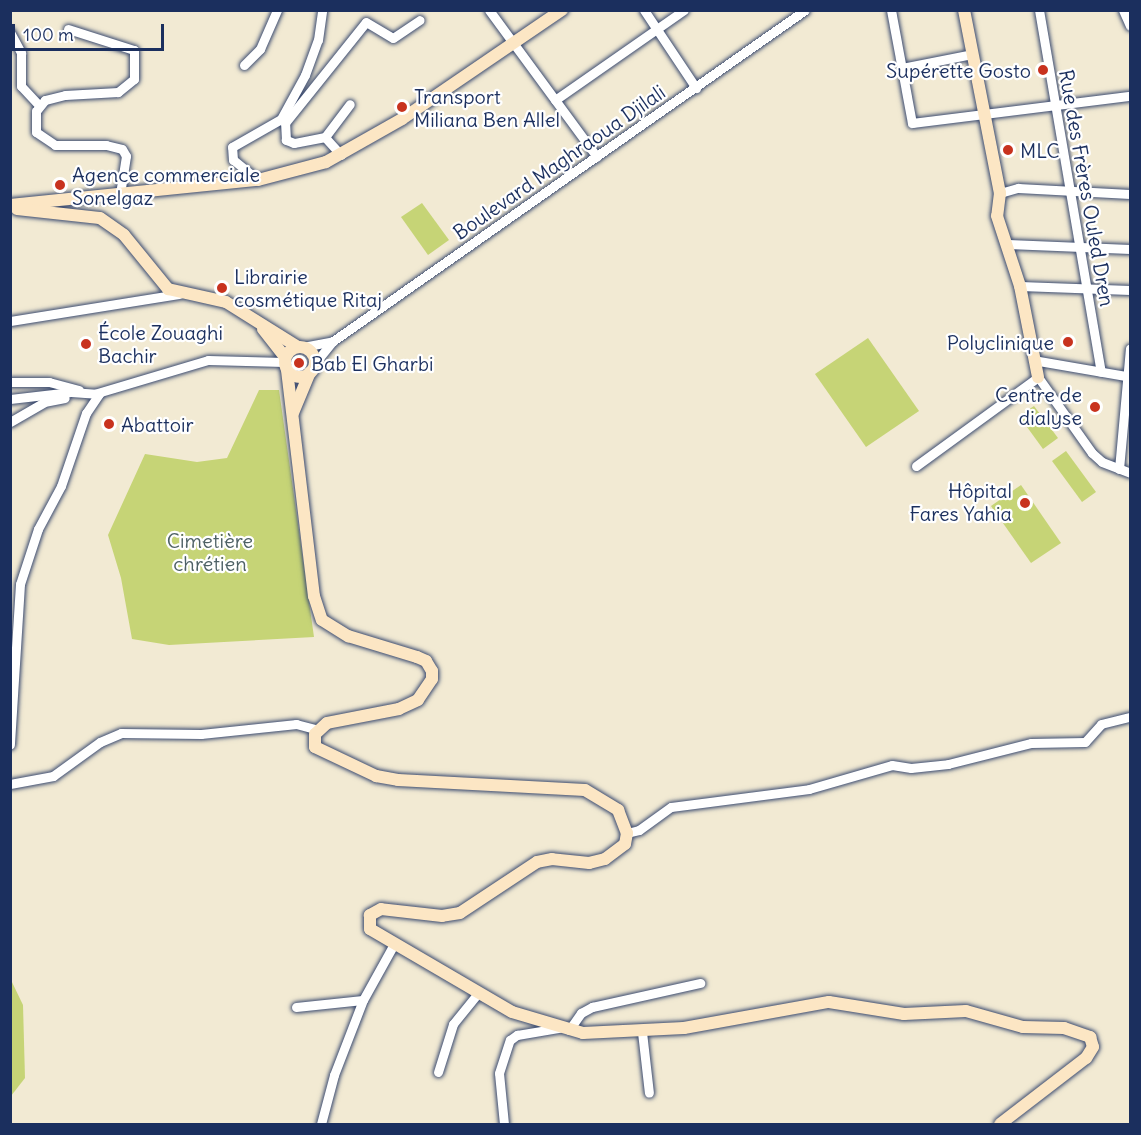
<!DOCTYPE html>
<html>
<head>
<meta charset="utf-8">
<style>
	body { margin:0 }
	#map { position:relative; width:1141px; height:1135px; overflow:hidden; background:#f2ead3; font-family:Delius,sans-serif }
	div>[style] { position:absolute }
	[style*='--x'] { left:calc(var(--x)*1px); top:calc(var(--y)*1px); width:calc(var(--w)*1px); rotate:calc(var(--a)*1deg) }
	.green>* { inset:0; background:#c6d476 }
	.roads { filter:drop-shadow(0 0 2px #3b4b70) drop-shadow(0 0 2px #3b4b70) }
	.street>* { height:9px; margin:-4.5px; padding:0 4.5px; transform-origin:4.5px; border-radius:4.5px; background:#fff }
	.secondary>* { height:12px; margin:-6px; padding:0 6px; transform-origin:6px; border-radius:6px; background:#fce6c4 }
	.secondary>.ring { margin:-6px; padding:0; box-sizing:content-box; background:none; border:12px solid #fce6c4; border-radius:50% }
	.dots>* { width:16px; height:16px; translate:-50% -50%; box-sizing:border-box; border:3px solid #fff; border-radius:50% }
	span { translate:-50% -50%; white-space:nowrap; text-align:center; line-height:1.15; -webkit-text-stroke:4.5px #fff; paint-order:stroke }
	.poi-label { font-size:20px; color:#1b2f5e }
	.right { translate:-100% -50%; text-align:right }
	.left { translate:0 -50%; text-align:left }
	.street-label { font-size:20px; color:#1b2f5e }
	.park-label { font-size:20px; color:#4e6165 }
	.frame { position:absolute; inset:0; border:12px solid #1b2f5e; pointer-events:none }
	.scale { position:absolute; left:12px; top:24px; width:152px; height:27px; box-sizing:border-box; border:3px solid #1b2f5e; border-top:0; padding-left:8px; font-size:18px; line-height:21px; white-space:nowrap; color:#1b2f5e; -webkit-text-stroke:4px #fff; paint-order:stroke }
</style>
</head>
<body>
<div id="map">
	<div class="green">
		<i style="clip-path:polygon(422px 203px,449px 240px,428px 255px,401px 217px)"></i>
		<i style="clip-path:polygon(868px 338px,919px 411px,866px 447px,815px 374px)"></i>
		<i style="clip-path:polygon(259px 390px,279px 390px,314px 637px,169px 645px,132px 639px,121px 578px,108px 535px,145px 454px,197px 462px,227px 458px)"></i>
		<i style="clip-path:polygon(1034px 406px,1058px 438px,1043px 449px,1019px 416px)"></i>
		<i style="clip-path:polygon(1066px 451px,1096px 492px,1082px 502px,1052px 461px)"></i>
		<i style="clip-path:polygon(1021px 485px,1061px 543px,1031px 563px,991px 506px)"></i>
		<i style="clip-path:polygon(10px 978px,23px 1005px,25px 1078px,11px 1096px)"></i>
	</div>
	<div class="roads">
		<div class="street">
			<i style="--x:489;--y:10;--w:182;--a:53.7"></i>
			<i style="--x:644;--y:10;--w:94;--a:56.3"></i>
			<i style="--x:891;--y:10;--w:115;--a:79.5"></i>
			<i style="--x:912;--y:123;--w:220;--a:-7.1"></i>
			<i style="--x:1039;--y:10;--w:367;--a:80.3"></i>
			<i style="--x:1123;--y:10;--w:17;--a:66"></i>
			<i style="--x:68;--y:29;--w:69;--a:17.7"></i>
			<i style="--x:134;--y:50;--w:29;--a:90"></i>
			<i style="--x:134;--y:79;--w:21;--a:141"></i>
			<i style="--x:118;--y:92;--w:53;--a:176.8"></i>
			<i style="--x:65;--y:95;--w:21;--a:166"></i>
			<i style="--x:45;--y:100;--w:14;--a:129"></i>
			<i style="--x:36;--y:111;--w:21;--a:90"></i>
			<i style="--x:36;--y:132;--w:23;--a:34"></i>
			<i style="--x:55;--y:145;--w:51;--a:0"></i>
			<i style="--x:106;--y:145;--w:16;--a:14"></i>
			<i style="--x:122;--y:149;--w:8;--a:60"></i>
			<i style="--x:126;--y:156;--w:38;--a:99"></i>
			<i style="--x:10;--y:32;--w:24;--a:62"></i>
			<i style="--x:21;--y:53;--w:33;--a:90"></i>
			<i style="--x:21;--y:86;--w:25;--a:47"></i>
			<i style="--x:244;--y:65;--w:23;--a:-45"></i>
			<i style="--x:260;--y:49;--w:43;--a:-66.4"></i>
			<i style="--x:902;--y:68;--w:71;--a:-11.3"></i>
			<i style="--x:555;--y:100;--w:157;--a:-34.9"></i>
			<i style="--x:325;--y:137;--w:41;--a:-52.9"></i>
			<i style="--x:341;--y:155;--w:24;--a:-132"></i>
			<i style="--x:325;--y:137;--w:32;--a:169"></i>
			<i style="--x:294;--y:143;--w:9;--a:-159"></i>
			<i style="--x:286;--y:140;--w:17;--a:-93"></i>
			<i style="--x:285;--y:123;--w:129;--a:-51.3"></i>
			<i style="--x:366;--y:22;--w:31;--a:31"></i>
			<i style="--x:393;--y:38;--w:32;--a:-34"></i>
			<i style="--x:258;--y:180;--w:32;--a:-141"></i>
			<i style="--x:233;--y:160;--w:13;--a:-94"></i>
			<i style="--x:232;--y:147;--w:56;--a:-29.7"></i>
			<i style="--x:281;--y:119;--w:50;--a:-61.4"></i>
			<i style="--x:305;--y:75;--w:37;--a:-70"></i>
			<i style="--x:318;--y:40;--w:30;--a:-82"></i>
			<i style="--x:1000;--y:193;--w:19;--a:-16"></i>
			<i style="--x:1018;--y:188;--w:112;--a:3.1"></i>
			<i style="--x:1008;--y:244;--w:122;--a:2.3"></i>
			<i style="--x:1020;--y:286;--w:110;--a:2.1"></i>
			<i style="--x:10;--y:321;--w:171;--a:-9.1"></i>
			<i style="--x:303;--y:347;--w:31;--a:-11"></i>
			<i style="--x:1033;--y:360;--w:94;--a:9.8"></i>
			<i style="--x:315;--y:363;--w:28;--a:-51"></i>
			<i style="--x:333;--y:341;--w:576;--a:-35.04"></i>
			<i style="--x:10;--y:382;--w:39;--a:0"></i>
			<i style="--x:49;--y:382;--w:31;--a:15"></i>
			<i style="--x:94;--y:394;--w:119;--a:-16.6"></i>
			<i style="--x:208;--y:360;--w:76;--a:1.5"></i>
			<i style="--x:10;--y:399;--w:61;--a:-6.5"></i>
			<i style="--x:71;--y:392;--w:28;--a:4"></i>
			<i style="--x:99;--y:394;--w:23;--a:124"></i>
			<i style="--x:86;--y:413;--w:77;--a:108.9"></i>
			<i style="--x:61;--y:486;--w:49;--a:118.1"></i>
			<i style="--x:38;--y:529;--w:58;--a:108.1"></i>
			<i style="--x:20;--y:584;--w:161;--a:93.6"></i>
			<i style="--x:10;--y:422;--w:39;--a:-30"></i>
			<i style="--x:44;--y:402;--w:21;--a:-11"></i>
			<i style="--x:916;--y:466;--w:151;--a:-36.1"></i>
			<i style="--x:1038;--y:377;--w:93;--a:54.6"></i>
			<i style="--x:1092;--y:453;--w:13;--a:42"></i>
			<i style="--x:1102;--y:462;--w:30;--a:21"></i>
			<i style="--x:1119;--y:469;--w:121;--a:-84.8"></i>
			<i style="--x:10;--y:784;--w:44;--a:-10.5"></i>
			<i style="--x:53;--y:776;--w:58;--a:-35.9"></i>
			<i style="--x:100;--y:742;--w:23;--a:-23"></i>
			<i style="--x:121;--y:733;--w:80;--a:0.7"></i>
			<i style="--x:201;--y:734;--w:96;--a:-6"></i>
			<i style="--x:296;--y:724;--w:23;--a:15"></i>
			<i style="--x:627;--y:833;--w:12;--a:-14"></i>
			<i style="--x:639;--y:830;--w:39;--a:-36"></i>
			<i style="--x:671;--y:807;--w:139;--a:-7.4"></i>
			<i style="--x:809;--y:789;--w:86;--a:-16.1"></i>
			<i style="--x:892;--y:765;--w:19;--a:9"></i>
			<i style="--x:911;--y:768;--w:37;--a:-6"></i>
			<i style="--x:948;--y:764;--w:86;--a:-14.2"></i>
			<i style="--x:1031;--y:743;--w:54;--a:-1.1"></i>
			<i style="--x:1085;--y:742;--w:24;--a:-48"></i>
			<i style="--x:1101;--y:724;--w:30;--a:-14"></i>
			<i style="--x:296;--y:1007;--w:67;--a:-6"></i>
			<i style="--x:569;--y:1030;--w:21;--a:-55"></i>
			<i style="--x:581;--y:1013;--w:13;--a:-29"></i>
			<i style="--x:592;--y:1007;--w:111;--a:-12.5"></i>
			<i style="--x:642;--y:1032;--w:61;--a:83.5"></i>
			<i style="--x:438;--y:1072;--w:50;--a:-72.6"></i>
			<i style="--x:453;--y:1024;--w:38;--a:-51"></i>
			<i style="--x:321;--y:1124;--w:51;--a:-75.1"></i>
			<i style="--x:334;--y:1075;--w:80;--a:-68.9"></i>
			<i style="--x:363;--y:1000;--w:64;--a:-61"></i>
			<i style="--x:504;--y:1124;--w:51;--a:-95.6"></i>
			<i style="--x:499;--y:1073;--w:35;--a:-72"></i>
			<i style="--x:510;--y:1040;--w:9;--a:-36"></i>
			<i style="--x:517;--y:1035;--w:43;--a:-9.5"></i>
		</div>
		<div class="secondary">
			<i style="--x:964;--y:10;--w:187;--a:78.9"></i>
			<i style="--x:1000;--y:193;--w:23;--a:97"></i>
			<i style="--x:997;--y:216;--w:74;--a:71.8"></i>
			<i style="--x:1020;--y:286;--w:93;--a:78.8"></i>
			<i style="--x:10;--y:205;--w:249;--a:-5.8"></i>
			<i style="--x:258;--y:180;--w:70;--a:-14.8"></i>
			<i style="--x:326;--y:162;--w:87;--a:-29.5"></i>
			<i style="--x:402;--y:119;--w:194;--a:-34.3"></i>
			<i style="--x:17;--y:209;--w:83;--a:6.2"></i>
			<i style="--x:100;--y:218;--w:29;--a:35"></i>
			<i style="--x:124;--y:235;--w:70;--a:50.8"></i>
			<i style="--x:168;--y:289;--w:59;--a:12.6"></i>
			<i style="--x:226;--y:302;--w:85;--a:32"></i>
			<i style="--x:263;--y:329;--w:36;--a:52"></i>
			<i class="ring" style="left:285px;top:347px;width:18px;height:18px"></i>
			<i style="--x:287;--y:370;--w:228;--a:83.2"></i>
			<i style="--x:314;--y:596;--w:25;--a:72"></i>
			<i style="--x:322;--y:620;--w:31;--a:32"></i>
			<i style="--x:348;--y:636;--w:72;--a:16.9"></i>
			<i style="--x:417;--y:657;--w:10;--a:24"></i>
			<i style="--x:426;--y:661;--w:12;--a:59"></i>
			<i style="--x:432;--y:671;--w:8;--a:90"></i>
			<i style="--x:432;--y:679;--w:25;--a:124"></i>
			<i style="--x:418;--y:700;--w:21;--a:155"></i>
			<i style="--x:399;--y:709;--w:73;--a:169"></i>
			<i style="--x:327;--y:723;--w:16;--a:137"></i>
			<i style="--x:315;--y:734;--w:13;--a:90"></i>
			<i style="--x:315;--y:747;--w:68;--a:25.4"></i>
			<i style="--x:376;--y:776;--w:22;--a:10"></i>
			<i style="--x:398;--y:780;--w:187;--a:3.1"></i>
			<i style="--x:585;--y:790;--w:39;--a:31"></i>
			<i style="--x:618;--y:810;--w:25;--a:69"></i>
			<i style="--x:627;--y:833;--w:11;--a:100"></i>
			<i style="--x:625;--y:844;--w:25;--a:143"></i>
			<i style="--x:605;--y:859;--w:16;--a:166"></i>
			<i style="--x:589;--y:863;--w:37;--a:-174"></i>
			<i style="--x:552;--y:859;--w:15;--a:169"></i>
			<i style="--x:537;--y:862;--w:92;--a:146.5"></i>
			<i style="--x:460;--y:913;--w:18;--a:171"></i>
			<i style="--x:442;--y:916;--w:61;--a:-173.5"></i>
			<i style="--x:381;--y:909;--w:13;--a:151"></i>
			<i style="--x:370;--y:915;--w:14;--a:90"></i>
			<i style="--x:370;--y:929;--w:164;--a:30.3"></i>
			<i style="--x:512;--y:1012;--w:74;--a:16.5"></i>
			<i style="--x:583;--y:1033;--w:101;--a:-2.8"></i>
			<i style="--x:684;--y:1028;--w:147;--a:-10.2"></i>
			<i style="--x:829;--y:1002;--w:76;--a:9.1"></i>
			<i style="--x:904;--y:1014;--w:62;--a:-2.8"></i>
			<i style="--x:966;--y:1011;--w:59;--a:15.7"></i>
			<i style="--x:1023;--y:1027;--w:41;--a:1.4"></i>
			<i style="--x:1064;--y:1028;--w:28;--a:19"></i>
			<i style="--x:1090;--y:1037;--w:10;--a:73"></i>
			<i style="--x:1093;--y:1047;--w:13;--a:122"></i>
			<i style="--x:1086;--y:1058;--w:108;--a:142.5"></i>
			<i style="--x:293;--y:413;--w:44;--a:-67.5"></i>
		</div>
	</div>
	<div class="dots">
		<i style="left:1043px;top:70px;background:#c8321e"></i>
		<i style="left:402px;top:107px;background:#c8321e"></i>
		<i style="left:1008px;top:150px;background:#c8321e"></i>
		<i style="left:60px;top:185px;background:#c8321e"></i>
		<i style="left:222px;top:288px;background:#c8321e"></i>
		<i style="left:1068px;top:342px;background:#c8321e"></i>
		<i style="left:86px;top:344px;background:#c8321e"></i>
		<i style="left:299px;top:363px;background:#c8321e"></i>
		<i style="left:1095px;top:407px;background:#c8321e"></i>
		<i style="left:109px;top:424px;background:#c8321e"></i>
		<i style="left:1025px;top:503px;background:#c8321e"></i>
	</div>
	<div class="poi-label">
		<span class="right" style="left:1031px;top:70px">Supérette Gosto</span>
		<span class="left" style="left:414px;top:108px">Transport<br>Miliana Ben Allel</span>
		<span class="left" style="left:1020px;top:150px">MLC</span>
		<span class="left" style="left:72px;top:186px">Agence commerciale<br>Sonelgaz</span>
		<span class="left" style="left:234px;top:288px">Librairie<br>cosmétique Ritaj</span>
		<span class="left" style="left:98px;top:344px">École Zouaghi<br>Bachir</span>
		<span class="right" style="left:1054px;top:342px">Polyclinique</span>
		<span class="left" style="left:311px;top:363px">Bab El Gharbi</span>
		<span class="right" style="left:1082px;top:406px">Centre de<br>dialyse</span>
		<span class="left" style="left:121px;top:424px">Abattoir</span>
		<span class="right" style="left:1012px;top:502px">Hôpital<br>Fares Yahia</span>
	</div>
	<div class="street-label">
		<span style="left:559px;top:162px;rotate:-35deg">Boulevard Maghraoua Djilali</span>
		<span style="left:1087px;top:188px;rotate:80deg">Rue des Frères Ouled Dren</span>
	</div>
	<div class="park-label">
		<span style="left:210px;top:552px">Cimetière<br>chrétien</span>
	</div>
	<div class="frame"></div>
	<div class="scale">100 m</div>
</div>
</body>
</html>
